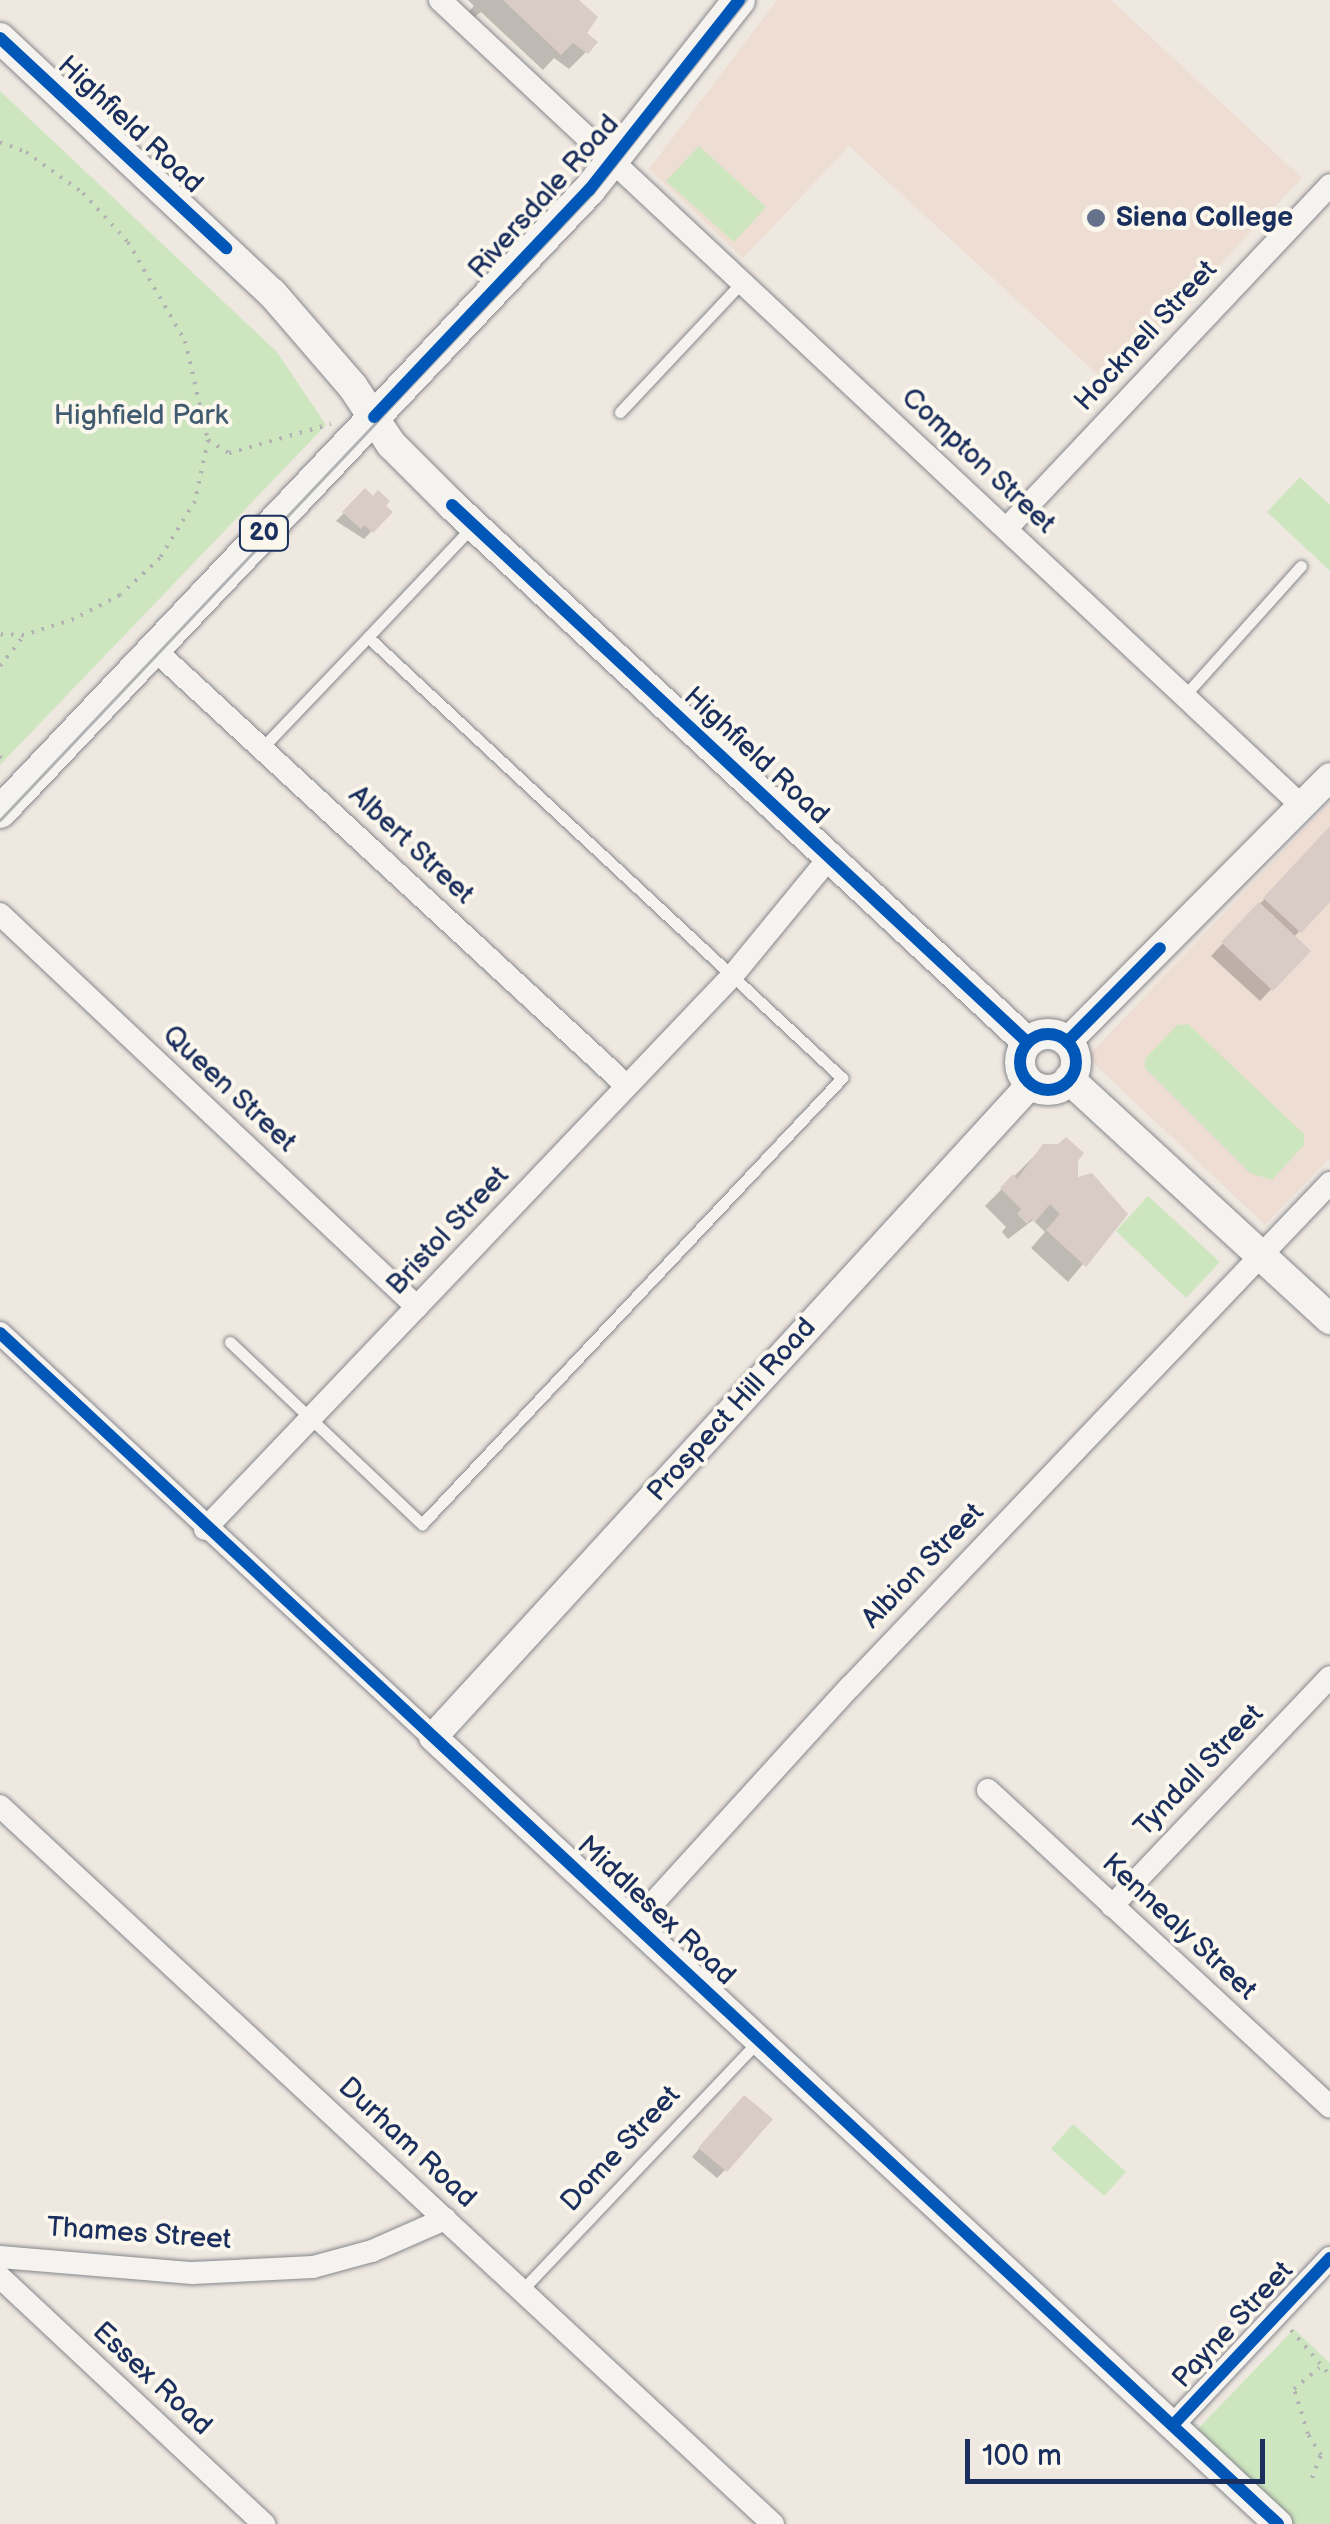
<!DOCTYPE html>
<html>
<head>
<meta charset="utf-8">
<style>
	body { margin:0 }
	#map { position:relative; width:1330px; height:2524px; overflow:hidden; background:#efe8e1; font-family:"Balsamiq Sans",sans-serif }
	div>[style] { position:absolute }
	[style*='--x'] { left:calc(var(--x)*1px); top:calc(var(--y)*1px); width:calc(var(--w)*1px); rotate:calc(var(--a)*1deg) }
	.built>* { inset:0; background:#eeddd2 }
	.green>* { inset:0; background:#cde6bf }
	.shadow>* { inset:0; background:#0003 }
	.building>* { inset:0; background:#d9cbc5 }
	.path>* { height:4px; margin-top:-2px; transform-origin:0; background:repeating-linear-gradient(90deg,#b2b2b5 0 2.5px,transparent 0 10.5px) }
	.roads { filter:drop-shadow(0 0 2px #86878d) drop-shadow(0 0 2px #86878d) }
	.service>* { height:11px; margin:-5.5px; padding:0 5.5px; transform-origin:5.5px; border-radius:5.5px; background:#f5f3ef }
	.minor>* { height:22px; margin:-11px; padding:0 11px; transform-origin:11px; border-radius:11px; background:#f5f3ef }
	.tertiary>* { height:28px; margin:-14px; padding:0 14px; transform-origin:14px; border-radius:14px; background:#f5f3ef }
	.secondary>* { height:30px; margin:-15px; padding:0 15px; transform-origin:15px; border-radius:15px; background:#f5f3ef }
	.secondary>.ring { margin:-15px; padding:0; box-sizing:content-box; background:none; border:30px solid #f5f3ef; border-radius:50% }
	.primary>* { height:32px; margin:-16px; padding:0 16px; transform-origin:16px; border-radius:16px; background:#f5f3ef }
	.tram>* { height:2.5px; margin:-1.25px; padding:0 1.25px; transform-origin:1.25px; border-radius:1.25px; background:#b2b2b5 }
	.cycleway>* { height:12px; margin:-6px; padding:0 6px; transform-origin:6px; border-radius:6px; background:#0057b8 }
	.cycleway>.ring { margin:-6px; padding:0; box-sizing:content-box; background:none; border:12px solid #0057b8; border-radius:50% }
	.dots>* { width:28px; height:28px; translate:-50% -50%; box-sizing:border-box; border:5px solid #fbf7ec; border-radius:50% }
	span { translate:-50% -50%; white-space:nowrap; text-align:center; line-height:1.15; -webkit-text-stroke:8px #fbf7ec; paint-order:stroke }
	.shield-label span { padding:2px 8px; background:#fbf7ec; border:2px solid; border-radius:8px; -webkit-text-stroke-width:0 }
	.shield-label { font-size:25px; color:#1b2f5e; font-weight:700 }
	.street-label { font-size:28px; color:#1b2f5e }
	.poi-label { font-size:28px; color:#1b2f5e; font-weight:700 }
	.left { translate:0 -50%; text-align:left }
	.park-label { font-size:28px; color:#415c70 }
	.scale { position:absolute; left:965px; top:2439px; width:300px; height:45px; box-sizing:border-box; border:5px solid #1b2f5e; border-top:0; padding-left:12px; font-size:30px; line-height:35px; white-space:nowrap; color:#1b2f5e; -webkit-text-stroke:8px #fbf7ec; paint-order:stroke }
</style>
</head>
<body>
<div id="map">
	<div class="built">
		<i style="clip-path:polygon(777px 0,1111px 0,1302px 178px,1107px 383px,849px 146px,743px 258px,649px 169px)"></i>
		<i style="clip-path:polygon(1330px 802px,1330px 1158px,1265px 1225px,1087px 1057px)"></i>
	</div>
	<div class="green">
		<i style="clip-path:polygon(0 91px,277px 352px,326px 425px,0 765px)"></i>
		<i style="clip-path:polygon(699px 146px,766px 207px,734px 242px,666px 181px)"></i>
		<i style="clip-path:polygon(1300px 477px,1330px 505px,1330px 571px,1267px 512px)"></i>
		<i style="clip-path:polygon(1188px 1024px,1304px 1134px,1304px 1145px,1272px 1180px,1250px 1173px,1145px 1068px,1145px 1059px,1177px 1025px)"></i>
		<i style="clip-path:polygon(1148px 1196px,1220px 1262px,1186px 1298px,1116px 1231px)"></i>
		<i style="clip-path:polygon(1073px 2124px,1126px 2172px,1104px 2196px,1051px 2149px)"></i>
		<i style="clip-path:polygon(1294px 2329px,1330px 2363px,1330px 2524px,1289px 2524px,1193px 2434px)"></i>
	</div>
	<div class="shadow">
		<i style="clip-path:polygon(468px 0,575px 0,586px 52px,569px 69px,554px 58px,543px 70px,481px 12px,472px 19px,466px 14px,474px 6px)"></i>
		<i style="clip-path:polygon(365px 492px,389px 513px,364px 539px,336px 521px)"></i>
		<i style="clip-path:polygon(1330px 829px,1330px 898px,1293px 938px,1307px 951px,1260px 1001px,1211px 956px)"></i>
		<i style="clip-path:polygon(1044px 1146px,1075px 1160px,1076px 1180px,1125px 1214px,1068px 1282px,1031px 1248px,1045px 1232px,1033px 1220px,1008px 1239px,1002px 1232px,1006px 1227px,985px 1206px)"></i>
		<i style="clip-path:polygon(737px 2106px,725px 2170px,717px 2178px,692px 2157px)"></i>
	</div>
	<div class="building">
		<i style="clip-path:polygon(503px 0,579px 0,598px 17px,587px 33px,598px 42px,588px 54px,573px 43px,561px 55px)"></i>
		<i style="clip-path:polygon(365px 488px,373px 496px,378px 490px,390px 501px,386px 506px,393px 512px,373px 533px,364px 525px,361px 529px,342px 512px)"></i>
		<i style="clip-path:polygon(1330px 826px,1330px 902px,1301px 933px,1263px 898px)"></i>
		<i style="clip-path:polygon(1259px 902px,1311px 951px,1273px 991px,1221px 942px)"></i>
		<i style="clip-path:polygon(1066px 1137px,1084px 1153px,1078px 1161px,1078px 1177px,1092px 1173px,1128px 1214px,1086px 1267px,1046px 1230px,1060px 1214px,1050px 1204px,1035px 1222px,1031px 1219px,1027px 1224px,1017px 1214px,1021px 1209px,1000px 1188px,1013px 1174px,1017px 1179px,1043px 1144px,1058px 1144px)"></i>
		<i style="clip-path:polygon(744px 2095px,773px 2119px,727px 2172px,698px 2148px)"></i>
	</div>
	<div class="path">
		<i style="--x:0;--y:142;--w:28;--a:21"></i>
		<i style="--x:26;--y:152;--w:70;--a:35.7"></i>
		<i style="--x:83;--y:193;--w:67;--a:47.4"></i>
		<i style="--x:128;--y:242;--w:114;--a:60.1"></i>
		<i style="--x:185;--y:341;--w:102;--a:76.9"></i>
		<i style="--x:208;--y:440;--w:62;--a:102"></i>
		<i style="--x:195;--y:501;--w:67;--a:121.6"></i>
		<i style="--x:160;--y:558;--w:54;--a:137.2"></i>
		<i style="--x:120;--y:595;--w:52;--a:152.4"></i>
		<i style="--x:74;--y:619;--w:52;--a:162.3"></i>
		<i style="--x:24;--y:635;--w:24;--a:-178"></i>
		<i style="--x:208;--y:440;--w:25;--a:32"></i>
		<i style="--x:229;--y:453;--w:106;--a:-15.9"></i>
		<i style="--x:0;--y:666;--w:39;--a:-52"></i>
		<i style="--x:0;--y:756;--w:7;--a:56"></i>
		<i style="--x:1291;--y:2330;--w:60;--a:49.1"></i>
		<i style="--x:1312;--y:2478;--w:25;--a:-69"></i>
		<i style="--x:1321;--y:2455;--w:25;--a:-122"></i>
		<i style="--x:1308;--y:2434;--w:47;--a:-107.3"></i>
		<i style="--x:1294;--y:2389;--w:33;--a:-40"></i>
	</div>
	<div class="roads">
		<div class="service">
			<i style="--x:620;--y:412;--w:177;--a:-46.8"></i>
			<i style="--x:368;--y:637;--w:153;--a:-46.6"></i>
			<i style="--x:1186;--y:694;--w:172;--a:-48.1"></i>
			<i style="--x:230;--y:1342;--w:265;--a:43.5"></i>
			<i style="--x:422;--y:1524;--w:613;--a:-46.72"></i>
			<i style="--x:842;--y:1078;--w:647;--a:-137.07"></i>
			<i style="--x:368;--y:637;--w:153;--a:133.7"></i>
			<i style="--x:522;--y:2290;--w:342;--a:-46.5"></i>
		</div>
		<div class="minor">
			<i style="--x:440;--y:0;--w:1180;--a:43.08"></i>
			<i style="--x:1007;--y:528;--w:471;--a:-46.7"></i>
			<i style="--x:154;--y:649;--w:644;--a:42.73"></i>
			<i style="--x:0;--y:914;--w:573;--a:43.3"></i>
			<i style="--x:0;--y:1333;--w:592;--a:43.02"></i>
			<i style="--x:205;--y:1529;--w:765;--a:-46.38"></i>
			<i style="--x:733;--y:975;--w:151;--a:-50.6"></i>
			<i style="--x:988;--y:1790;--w:466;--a:42.8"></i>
			<i style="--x:0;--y:1806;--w:1055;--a:42.89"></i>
			<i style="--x:1112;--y:1906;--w:316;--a:-46.4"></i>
			<i style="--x:634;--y:1924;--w:321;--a:-47.7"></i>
			<i style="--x:850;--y:1687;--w:696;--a:-46.4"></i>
			<i style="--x:0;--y:2257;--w:193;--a:4.8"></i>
			<i style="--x:192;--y:2273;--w:121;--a:-2.8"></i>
			<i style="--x:313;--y:2267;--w:61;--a:-15.2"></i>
			<i style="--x:372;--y:2251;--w:80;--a:-23.7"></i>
			<i style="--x:0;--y:2277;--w:362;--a:43.1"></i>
			<i style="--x:1173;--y:2425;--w:229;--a:-46.8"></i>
		</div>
		<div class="tertiary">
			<i style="--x:1067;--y:1042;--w:373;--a:-45.2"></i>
			<i style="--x:1031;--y:1084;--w:885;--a:132.48"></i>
			<i style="--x:433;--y:1737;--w:1155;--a:42.96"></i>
		</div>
		<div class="secondary">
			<i style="--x:0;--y:38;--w:373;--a:43.2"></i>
			<i style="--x:272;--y:293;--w:124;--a:49.2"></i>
			<i style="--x:353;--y:387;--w:69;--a:56.3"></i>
			<i style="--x:391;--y:444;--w:86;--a:45"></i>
			<i style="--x:452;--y:505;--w:787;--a:43.04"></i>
			<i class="ring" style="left:1020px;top:1034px;width:26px;height:26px"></i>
			<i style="--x:1069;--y:1079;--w:355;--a:42.6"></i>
		</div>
		<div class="primary">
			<i style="--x:0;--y:812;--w:857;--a:-46.56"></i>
			<i style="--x:589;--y:190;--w:242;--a:-51.7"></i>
		</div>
	</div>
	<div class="tram">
		<i style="--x:0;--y:820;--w:863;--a:-46.6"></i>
		<i style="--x:593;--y:193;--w:246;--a:-51.6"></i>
	</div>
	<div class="cycleway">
		<i style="--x:0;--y:38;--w:309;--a:42.9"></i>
		<i style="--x:374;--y:417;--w:313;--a:-46.6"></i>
		<i style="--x:589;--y:190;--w:242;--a:-51.7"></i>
		<i style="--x:452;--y:505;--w:787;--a:43.04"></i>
		<i class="ring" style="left:1020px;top:1034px;width:44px;height:44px"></i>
		<i style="--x:1067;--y:1042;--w:132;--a:-45.3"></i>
		<i style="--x:0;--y:1333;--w:1747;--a:42.98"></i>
		<i style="--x:1173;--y:2425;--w:229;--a:-46.8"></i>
	</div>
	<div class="dots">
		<i style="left:1096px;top:218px;background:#65708c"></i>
	</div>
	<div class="shield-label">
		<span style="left:264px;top:533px">20</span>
	</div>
	<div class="street-label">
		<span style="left:130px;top:125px;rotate:43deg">Highfield Road</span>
		<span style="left:544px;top:197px;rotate:-48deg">Riversdale Road</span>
		<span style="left:1146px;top:336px;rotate:-47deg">Hocknell Street</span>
		<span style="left:978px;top:461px;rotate:43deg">Compton Street</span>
		<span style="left:756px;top:756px;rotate:43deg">Highfield Road</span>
		<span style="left:411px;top:845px;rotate:43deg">Albert Street</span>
		<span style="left:229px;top:1089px;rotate:43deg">Queen Street</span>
		<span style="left:448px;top:1231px;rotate:-47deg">Bristol Street</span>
		<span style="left:732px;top:1410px;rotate:-48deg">Prospect Hill Road</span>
		<span style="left:923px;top:1566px;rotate:-46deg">Albion Street</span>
		<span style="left:1199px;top:1771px;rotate:-46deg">Tyndall Street</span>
		<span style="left:656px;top:1911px;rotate:43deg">Middlesex Road</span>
		<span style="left:1179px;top:1927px;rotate:43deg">Kennealy Street</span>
		<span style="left:407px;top:2143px;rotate:43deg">Durham Road</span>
		<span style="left:621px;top:2149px;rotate:-47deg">Dome Street</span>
		<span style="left:139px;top:2234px;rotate:4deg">Thames Street</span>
		<span style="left:1233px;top:2325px;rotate:-47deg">Payne Street</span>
		<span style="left:152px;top:2379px;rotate:43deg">Essex Road</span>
	</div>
	<div class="poi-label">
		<span class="left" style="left:1116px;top:218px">Siena College</span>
	</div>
	<div class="park-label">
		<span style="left:141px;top:416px">Highfield Park</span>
	</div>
	<div class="scale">100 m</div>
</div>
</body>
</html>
